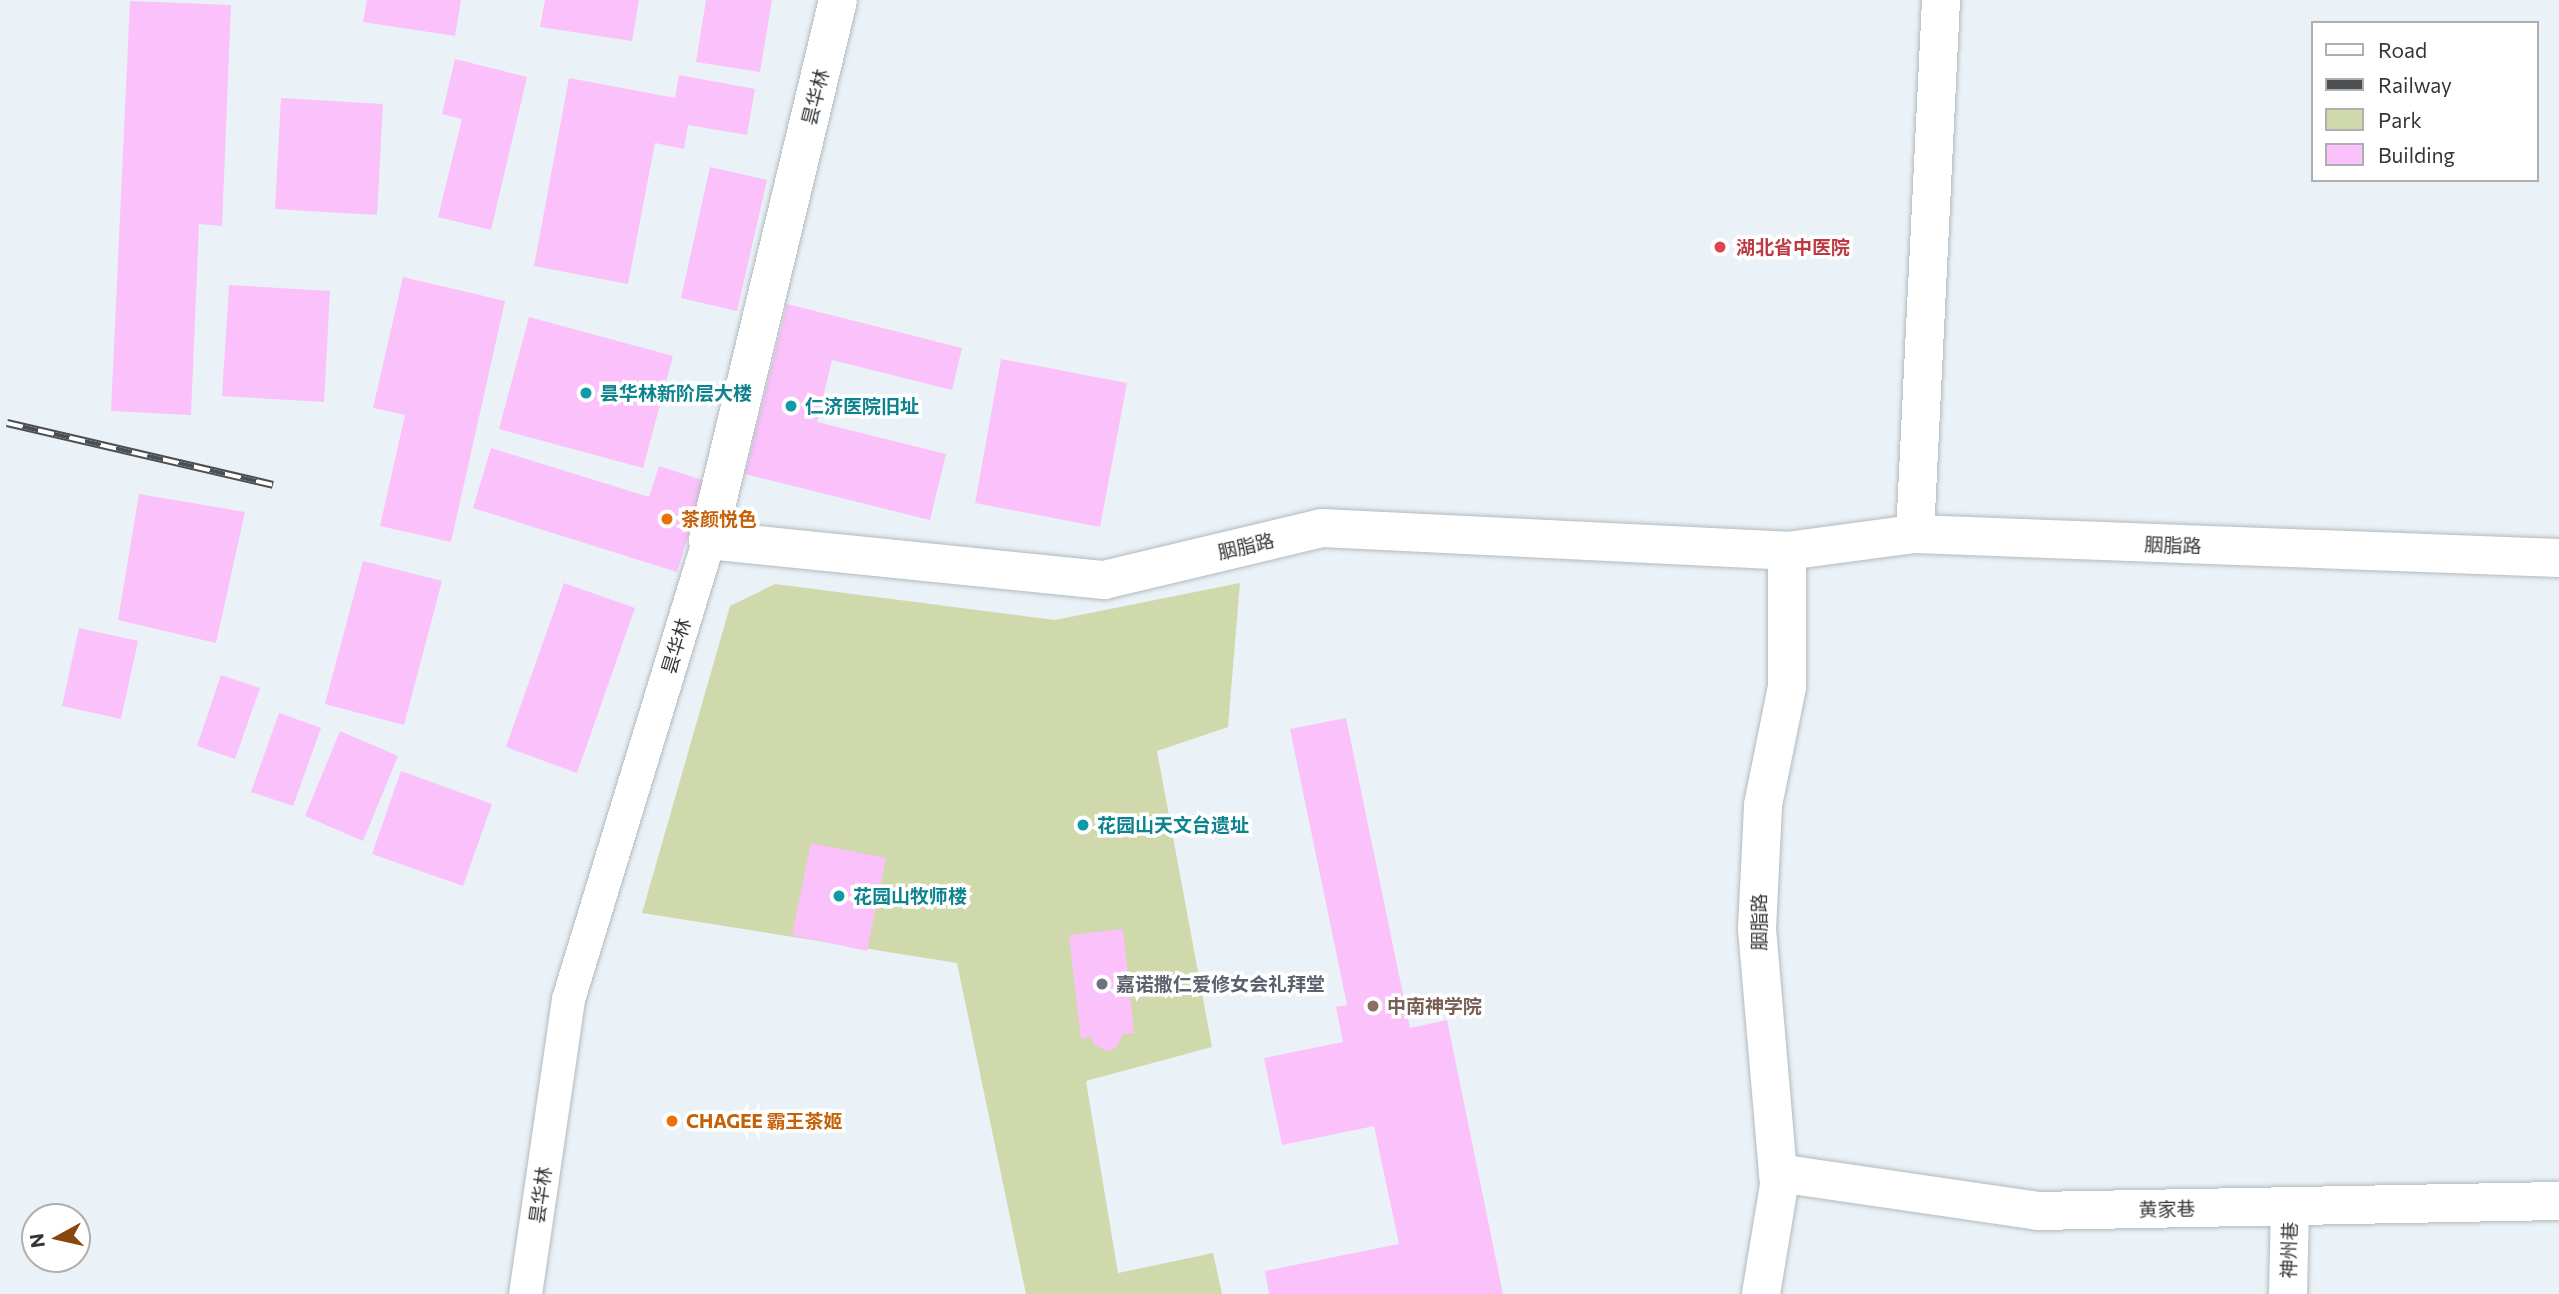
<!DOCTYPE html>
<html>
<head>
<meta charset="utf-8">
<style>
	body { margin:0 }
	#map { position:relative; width:2559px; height:1294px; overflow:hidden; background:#eaf2f8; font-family:Commissioner,"Noto Sans SC",sans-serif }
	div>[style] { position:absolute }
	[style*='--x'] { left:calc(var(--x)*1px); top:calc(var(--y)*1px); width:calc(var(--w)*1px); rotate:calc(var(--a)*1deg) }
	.green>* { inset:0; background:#d0d9ab }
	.building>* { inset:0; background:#fac1fa }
	.roads { filter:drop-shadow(0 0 2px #b2babf) drop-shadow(0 0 2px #b2babf) }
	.pedestrian>* { height:33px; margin:-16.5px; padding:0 16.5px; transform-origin:16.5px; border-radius:16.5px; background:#fff }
	.minor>* { height:38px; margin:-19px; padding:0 19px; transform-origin:19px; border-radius:19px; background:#fff }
	.tertiary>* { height:38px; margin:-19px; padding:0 19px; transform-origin:19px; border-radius:19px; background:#fff }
	.rail>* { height:8px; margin-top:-4px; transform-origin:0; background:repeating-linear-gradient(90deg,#fff 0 16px,#4d5053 0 32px); box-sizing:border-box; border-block:2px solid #4d5053 }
	.dots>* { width:19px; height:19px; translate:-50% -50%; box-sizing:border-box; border:4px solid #fff; border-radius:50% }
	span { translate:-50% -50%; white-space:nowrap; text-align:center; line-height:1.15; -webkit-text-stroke:7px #fff; paint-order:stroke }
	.street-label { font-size:19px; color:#343739 }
	.health-label { font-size:19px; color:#be3a42; font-weight:700 }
	.left { translate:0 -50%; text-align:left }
	.culture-label { font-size:19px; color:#0d838f; font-weight:700 }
	.food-label { font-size:19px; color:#c56008; font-weight:700 }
	.worship-label { font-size:19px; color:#5b616d; font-weight:700 }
	.education-label { font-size:19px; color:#785e54; font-weight:700 }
	.legend { position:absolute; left:2311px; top:21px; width:228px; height:161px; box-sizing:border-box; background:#fff; border:2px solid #aeafb0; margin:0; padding:9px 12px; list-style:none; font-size:21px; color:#343739 }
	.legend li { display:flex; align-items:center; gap:14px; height:35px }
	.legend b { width:35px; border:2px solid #aeafb0 }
	.north { position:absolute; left:21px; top:1203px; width:70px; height:70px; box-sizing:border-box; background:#fff; border:2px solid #aeafb0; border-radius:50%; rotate:262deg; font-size:19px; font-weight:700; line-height:28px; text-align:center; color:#343739 }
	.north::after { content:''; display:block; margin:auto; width:24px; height:32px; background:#884711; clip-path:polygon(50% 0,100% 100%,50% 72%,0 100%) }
</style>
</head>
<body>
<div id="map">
	<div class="green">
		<i style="clip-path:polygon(1240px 583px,1228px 727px,1157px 751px,1212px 1047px,1086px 1081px,1118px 1273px,1213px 1253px,1222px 1294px,1026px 1294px,957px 963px,642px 913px,730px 606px,775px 584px,1055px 620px)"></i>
	</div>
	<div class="building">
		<i style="clip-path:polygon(367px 0,461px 0,455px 36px,363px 22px)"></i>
		<i style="clip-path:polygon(545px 0,639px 0,632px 41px,540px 27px)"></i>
		<i style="clip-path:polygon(706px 0,772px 0,760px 72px,696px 62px)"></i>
		<i style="clip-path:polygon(130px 1px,231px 5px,222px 226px,199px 224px,191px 415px,111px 411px)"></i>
		<i style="clip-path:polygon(455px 59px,527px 77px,491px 230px,438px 217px,462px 119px,442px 114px)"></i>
		<i style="clip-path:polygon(679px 75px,755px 89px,747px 135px,688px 125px,684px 149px,655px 143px,628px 284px,534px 266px,569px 78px,675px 98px)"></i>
		<i style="clip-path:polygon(281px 98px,383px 104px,377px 215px,275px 209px)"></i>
		<i style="clip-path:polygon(710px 167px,767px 180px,737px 311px,681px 298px)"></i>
		<i style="clip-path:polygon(403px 277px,505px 301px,451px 542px,380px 526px,405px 415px,373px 408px)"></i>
		<i style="clip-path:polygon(229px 285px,330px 291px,324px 402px,222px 396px)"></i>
		<i style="clip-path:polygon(787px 304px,962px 348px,952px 390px,832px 360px,817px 422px,946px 454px,930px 520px,745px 474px)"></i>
		<i style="clip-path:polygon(529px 317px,673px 356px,643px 468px,499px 429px)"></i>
		<i style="clip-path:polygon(1001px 359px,1127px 383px,1100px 527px,975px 503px)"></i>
		<i style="clip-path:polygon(491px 448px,649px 497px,659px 466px,705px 481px,677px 572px,473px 508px)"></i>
		<i style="clip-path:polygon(139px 494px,245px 512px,216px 643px,118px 620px)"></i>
		<i style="clip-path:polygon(363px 561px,442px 581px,404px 725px,325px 704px)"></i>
		<i style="clip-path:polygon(564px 583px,635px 608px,577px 773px,506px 747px)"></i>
		<i style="clip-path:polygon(79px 628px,138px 641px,121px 719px,62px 706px)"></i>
		<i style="clip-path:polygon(221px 675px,260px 688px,235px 759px,197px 746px)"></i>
		<i style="clip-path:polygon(279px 713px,321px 728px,293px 806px,251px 792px)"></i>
		<i style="clip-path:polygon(1346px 718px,1410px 1028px,1447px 1020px,1503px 1294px,1269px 1294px,1265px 1271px,1399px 1244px,1374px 1126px,1282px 1145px,1264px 1058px,1343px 1042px,1336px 1007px,1347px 1005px,1290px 729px)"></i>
		<i style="clip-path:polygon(340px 731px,398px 756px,363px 841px,305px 816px)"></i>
		<i style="clip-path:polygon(401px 771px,492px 804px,463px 886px,372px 854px)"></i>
		<i style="clip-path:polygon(811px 843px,886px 858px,867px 951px,792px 935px)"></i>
		<i style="clip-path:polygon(1123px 929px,1134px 1033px,1123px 1034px,1116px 1048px,1108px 1051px,1094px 1045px,1091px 1037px,1081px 1039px,1069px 935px)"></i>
	</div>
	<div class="roads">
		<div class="pedestrian">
			<i style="--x:525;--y:1294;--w:298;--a:-81.7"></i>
			<i style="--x:568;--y:999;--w:480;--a:-73"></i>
		</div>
		<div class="minor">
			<i style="--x:1915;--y:534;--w:535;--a:-87.21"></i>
			<i style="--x:708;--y:540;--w:398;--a:5.8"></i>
			<i style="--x:1104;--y:580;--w:224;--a:-13.4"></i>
			<i style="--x:1322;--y:528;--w:466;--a:2.8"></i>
			<i style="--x:1787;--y:551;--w:129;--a:-7.6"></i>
			<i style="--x:1915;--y:534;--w:644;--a:2.13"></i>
			<i style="--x:1778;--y:1173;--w:262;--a:8.3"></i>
			<i style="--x:2037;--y:1211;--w:522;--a:-1.1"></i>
			<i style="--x:1761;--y:1294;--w:110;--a:-80.6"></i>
			<i style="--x:1779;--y:1185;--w:257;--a:-94.9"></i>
			<i style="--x:1757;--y:929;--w:124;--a:-87.2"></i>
			<i style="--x:1763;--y:805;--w:120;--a:-78.5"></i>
			<i style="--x:1787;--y:687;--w:136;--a:-90"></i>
			<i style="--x:2288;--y:1294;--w:87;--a:-88.7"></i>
		</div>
		<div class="tertiary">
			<i style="--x:708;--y:540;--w:555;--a:-76.46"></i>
		</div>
	</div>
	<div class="rail">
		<i style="--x:7;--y:423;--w:273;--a:13.1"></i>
	</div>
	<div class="dots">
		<i style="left:1720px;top:247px;background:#e0444e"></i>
		<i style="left:586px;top:393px;background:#0f9aa8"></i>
		<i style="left:791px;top:406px;background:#0f9aa8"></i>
		<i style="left:667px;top:519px;background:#e8710a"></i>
		<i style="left:1083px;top:825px;background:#0f9aa8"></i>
		<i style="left:839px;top:896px;background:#0f9aa8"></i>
		<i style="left:1102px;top:984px;background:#6b7280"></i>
		<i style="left:1373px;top:1006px;background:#8d6e63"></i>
		<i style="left:672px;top:1121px;background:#e8710a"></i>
	</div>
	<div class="street-label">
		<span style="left:815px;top:97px;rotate:-76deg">昙华林</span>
		<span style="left:2173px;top:545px;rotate:2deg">胭脂路</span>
		<span style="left:1246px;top:546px;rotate:-13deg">胭脂路</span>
		<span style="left:676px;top:646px;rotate:-73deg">昙华林</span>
		<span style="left:1759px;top:922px;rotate:-90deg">胭脂路</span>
		<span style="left:540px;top:1195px;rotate:-82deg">昙华林</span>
		<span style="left:2167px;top:1209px;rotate:-1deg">黄家巷</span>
		<span style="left:2289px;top:1250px;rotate:-88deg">神州巷</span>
	</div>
	<div class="health-label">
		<span class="left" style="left:1736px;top:247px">湖北省中医院</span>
	</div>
	<div class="culture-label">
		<span class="left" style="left:600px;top:393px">昙华林新阶层大楼</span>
		<span class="left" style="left:805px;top:406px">仁济医院旧址</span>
		<span class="left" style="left:1097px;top:825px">花园山天文台遗址</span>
		<span class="left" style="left:853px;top:896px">花园山牧师楼</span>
	</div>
	<div class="food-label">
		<span class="left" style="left:681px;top:519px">茶颜悦色</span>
		<span class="left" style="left:686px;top:1121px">CHAGEE 霸王茶姬</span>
	</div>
	<div class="worship-label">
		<span class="left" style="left:1116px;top:984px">嘉诺撒仁爱修女会礼拜堂</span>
	</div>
	<div class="education-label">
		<span class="left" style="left:1387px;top:1006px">中南神学院</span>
	</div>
	<ul class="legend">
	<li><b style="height:9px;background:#fff"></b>Road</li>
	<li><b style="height:9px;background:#4d5053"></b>Railway</li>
	<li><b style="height:19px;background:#d0d9ab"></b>Park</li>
	<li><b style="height:19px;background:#fac1fa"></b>Building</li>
	</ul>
	<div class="north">N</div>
</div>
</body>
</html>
